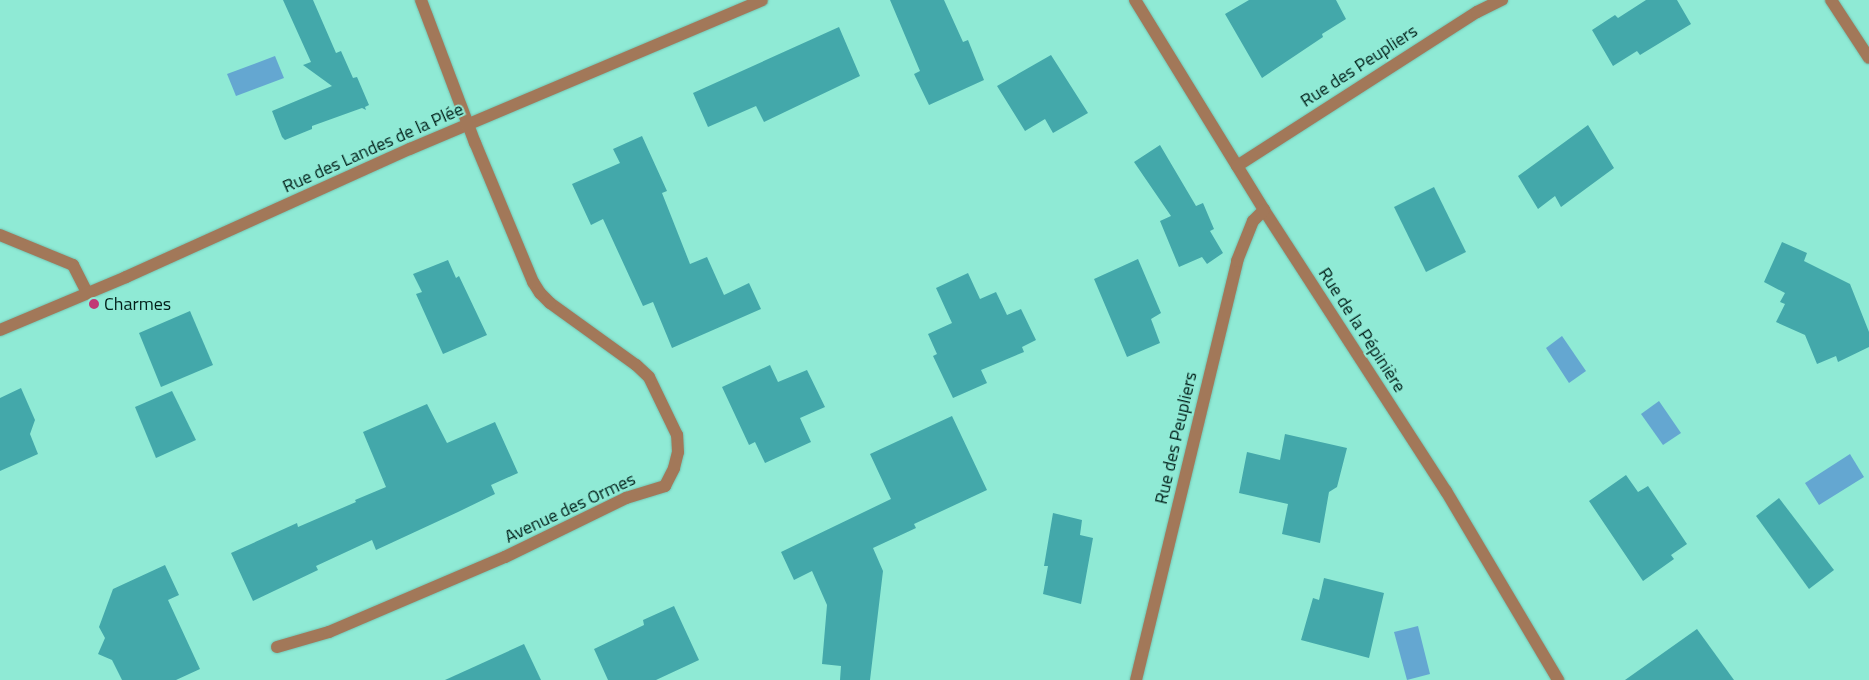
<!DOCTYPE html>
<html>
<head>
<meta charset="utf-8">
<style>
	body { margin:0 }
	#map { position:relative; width:1869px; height:680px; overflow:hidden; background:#8fead5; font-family:"Titillium Web",sans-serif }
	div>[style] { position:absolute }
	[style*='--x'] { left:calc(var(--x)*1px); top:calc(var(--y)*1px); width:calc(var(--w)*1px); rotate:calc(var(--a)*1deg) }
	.water>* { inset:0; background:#64a7d1 }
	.building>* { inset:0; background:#43a8aa }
	.roads { filter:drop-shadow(0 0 1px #76c5b3) drop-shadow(0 0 1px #76c5b3) }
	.minor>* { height:12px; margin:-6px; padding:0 6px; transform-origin:6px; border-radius:6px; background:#a27859 }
	.dots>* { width:14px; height:14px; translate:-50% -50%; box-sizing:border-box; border:2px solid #8fead5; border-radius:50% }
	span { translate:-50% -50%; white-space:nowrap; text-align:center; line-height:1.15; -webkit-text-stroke:4px #8fead5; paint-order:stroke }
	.street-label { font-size:18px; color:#021f19 }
	.poi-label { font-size:18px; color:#021f19 }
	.left { translate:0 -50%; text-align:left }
</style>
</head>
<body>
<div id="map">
	<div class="water">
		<i style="clip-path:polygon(275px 56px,284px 78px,236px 96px,227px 74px)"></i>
		<i style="clip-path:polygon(1562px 336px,1586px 371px,1569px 383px,1546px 348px)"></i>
		<i style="clip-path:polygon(1659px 401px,1681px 433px,1663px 445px,1641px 414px)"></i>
		<i style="clip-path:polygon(1850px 454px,1864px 477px,1819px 505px,1805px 483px)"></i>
		<i style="clip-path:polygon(1418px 626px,1430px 674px,1407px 680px,1394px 632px)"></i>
	</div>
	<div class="building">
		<i style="clip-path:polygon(283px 0,313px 0,336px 53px,341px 51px,353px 78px,357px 77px,369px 105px,365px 107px,366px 110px,362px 108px,312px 126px,312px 129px,285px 140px,282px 137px,272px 111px,332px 86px,303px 65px,311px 62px)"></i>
		<i style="clip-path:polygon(890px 0,944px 0,963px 42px,968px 40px,984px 80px,929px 105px,914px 74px,920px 71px)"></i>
		<i style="clip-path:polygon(1249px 0,1336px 0,1346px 19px,1322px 34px,1323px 37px,1262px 78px,1225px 14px)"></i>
		<i style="clip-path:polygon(1646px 0,1677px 0,1691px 24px,1640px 55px,1637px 51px,1613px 66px,1592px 30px,1615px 15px,1618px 18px)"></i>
		<i style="clip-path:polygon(839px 27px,860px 76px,764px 122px,756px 106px,708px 127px,693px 93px)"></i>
		<i style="clip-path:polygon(1051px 55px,1088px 113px,1053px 133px,1045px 119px,1025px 131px,997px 86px)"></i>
		<i style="clip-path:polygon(1588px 125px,1614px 168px,1561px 207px,1555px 196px,1538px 209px,1518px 176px)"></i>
		<i style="clip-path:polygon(642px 136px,667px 191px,662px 193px,690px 264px,707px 257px,724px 295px,749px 283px,761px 309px,672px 348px,653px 302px,643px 306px,603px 219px,591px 225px,572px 184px,620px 163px,613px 149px)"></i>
		<i style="clip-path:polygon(1160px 145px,1196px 206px,1203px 203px,1214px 229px,1210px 231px,1223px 253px,1207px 264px,1202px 257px,1179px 267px,1160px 221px,1171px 216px,1134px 162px)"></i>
		<i style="clip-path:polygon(1434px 187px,1466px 252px,1426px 272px,1394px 207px)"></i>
		<i style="clip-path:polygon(1782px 242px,1807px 253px,1804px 261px,1850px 284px,1869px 332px,1869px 347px,1838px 362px,1836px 356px,1817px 364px,1805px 335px,1776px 322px,1785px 304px,1780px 302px,1785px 293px,1764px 282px)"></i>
		<i style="clip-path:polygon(1138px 259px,1161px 313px,1151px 319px,1160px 343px,1127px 357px,1094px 279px)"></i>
		<i style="clip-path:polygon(448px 260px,456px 278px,459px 276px,487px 335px,443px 354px,416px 294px,422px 292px,413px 274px)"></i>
		<i style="clip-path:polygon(968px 273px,980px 299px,996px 292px,1007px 315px,1021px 309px,1036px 340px,1022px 347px,1024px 352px,981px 370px,987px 383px,953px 398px,933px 356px,937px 354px,928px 334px,952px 323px,936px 288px)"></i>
		<i style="clip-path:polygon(190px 311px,213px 365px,161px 387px,139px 333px)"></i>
		<i style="clip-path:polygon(770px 365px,778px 382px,807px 370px,825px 407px,800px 418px,811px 442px,765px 463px,755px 442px,749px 445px,722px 387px)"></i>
		<i style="clip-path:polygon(21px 388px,35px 420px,30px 434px,38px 454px,0 471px,0 398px)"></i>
		<i style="clip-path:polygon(172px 391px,196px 440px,156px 458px,135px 407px)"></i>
		<i style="clip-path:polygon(427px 404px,447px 443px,495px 422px,518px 473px,491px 485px,495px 494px,458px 512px,376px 550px,372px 540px,316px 566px,318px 570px,253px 601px,231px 553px,297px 523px,298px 527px,356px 502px,355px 500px,386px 487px,363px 432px)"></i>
		<i style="clip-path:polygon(952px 416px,987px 490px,914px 524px,916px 528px,873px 548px,883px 571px,870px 680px,840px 680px,841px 666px,822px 664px,827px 605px,812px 571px,794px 580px,781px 552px,891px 499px,870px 454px)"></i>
		<i style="clip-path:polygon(1285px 434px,1347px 448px,1337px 487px,1329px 492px,1320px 543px,1282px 534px,1288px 504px,1239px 493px,1247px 452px,1280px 460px)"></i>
		<i style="clip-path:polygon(1626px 475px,1638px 492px,1648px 486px,1687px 544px,1671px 555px,1674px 559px,1643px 581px,1589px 501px)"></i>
		<i style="clip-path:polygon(1779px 498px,1834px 570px,1809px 589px,1756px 516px)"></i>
		<i style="clip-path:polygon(1053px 513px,1082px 520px,1080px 535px,1093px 538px,1081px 604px,1043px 594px,1048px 566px,1044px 566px)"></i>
		<i style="clip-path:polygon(165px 565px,179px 595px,168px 600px,200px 669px,176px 680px,122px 680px,112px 660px,98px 654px,105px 638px,99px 627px,113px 589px)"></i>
		<i style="clip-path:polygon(1324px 578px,1384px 593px,1369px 658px,1301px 640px,1313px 598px,1319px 600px)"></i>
		<i style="clip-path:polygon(674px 606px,699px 660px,656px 680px,608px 680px,594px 649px,644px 625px,643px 620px)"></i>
		<i style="clip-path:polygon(1697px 629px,1734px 680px,1625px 680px)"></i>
		<i style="clip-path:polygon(524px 644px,541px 680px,445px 680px)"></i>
	</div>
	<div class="roads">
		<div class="minor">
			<i style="--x:1135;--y:0;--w:246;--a:58.4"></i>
			<i style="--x:1264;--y:210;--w:335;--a:57.1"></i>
			<i style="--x:1446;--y:491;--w:220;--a:59.3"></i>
			<i style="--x:1831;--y:0;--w:69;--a:56.8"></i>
			<i style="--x:1237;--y:166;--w:285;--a:-32.7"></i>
			<i style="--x:1477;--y:12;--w:28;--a:-26"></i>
			<i style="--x:0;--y:235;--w:79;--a:22.3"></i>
			<i style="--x:73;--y:265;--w:31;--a:63"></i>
			<i style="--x:0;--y:330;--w:137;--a:-22.8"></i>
			<i style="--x:126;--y:277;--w:312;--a:-24.3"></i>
			<i style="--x:410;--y:149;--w:382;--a:-22.9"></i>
			<i style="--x:277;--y:647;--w:54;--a:-16.1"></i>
			<i style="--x:329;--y:632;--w:191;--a:-23.1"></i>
			<i style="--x:505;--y:557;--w:135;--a:-26"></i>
			<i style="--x:626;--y:498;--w:41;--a:-17.1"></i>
			<i style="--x:665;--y:486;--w:20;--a:-63"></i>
			<i style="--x:674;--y:468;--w:16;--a:-76"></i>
			<i style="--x:678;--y:452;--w:17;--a:-93"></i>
			<i style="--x:677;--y:435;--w:64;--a:-115.8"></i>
			<i style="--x:649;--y:377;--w:18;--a:-137"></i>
			<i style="--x:636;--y:365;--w:106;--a:-144.2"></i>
			<i style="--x:550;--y:303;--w:14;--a:-135"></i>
			<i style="--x:540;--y:293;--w:13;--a:-122"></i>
			<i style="--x:533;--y:282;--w:151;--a:-112.6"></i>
			<i style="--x:475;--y:143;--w:153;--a:-110.7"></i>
			<i style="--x:1136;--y:680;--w:431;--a:-76.4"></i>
			<i style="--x:1237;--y:261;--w:43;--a:-68.2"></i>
			<i style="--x:1253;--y:221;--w:16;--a:-45"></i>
		</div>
	</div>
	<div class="dots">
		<i style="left:94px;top:304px;background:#c13875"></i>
	</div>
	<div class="street-label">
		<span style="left:1359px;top:66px;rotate:-33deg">Rue des Peupliers</span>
		<span style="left:373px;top:148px;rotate:-24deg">Rue des Landes de la Plée</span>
		<span style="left:1362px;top:330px;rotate:57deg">Rue de la Pépinière</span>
		<span style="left:1176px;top:438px;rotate:-77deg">Rue des Peupliers</span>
		<span style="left:570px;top:508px;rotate:-25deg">Avenue des Ormes</span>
	</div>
	<div class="poi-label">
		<span class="left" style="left:104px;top:304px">Charmes</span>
	</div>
</div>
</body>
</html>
